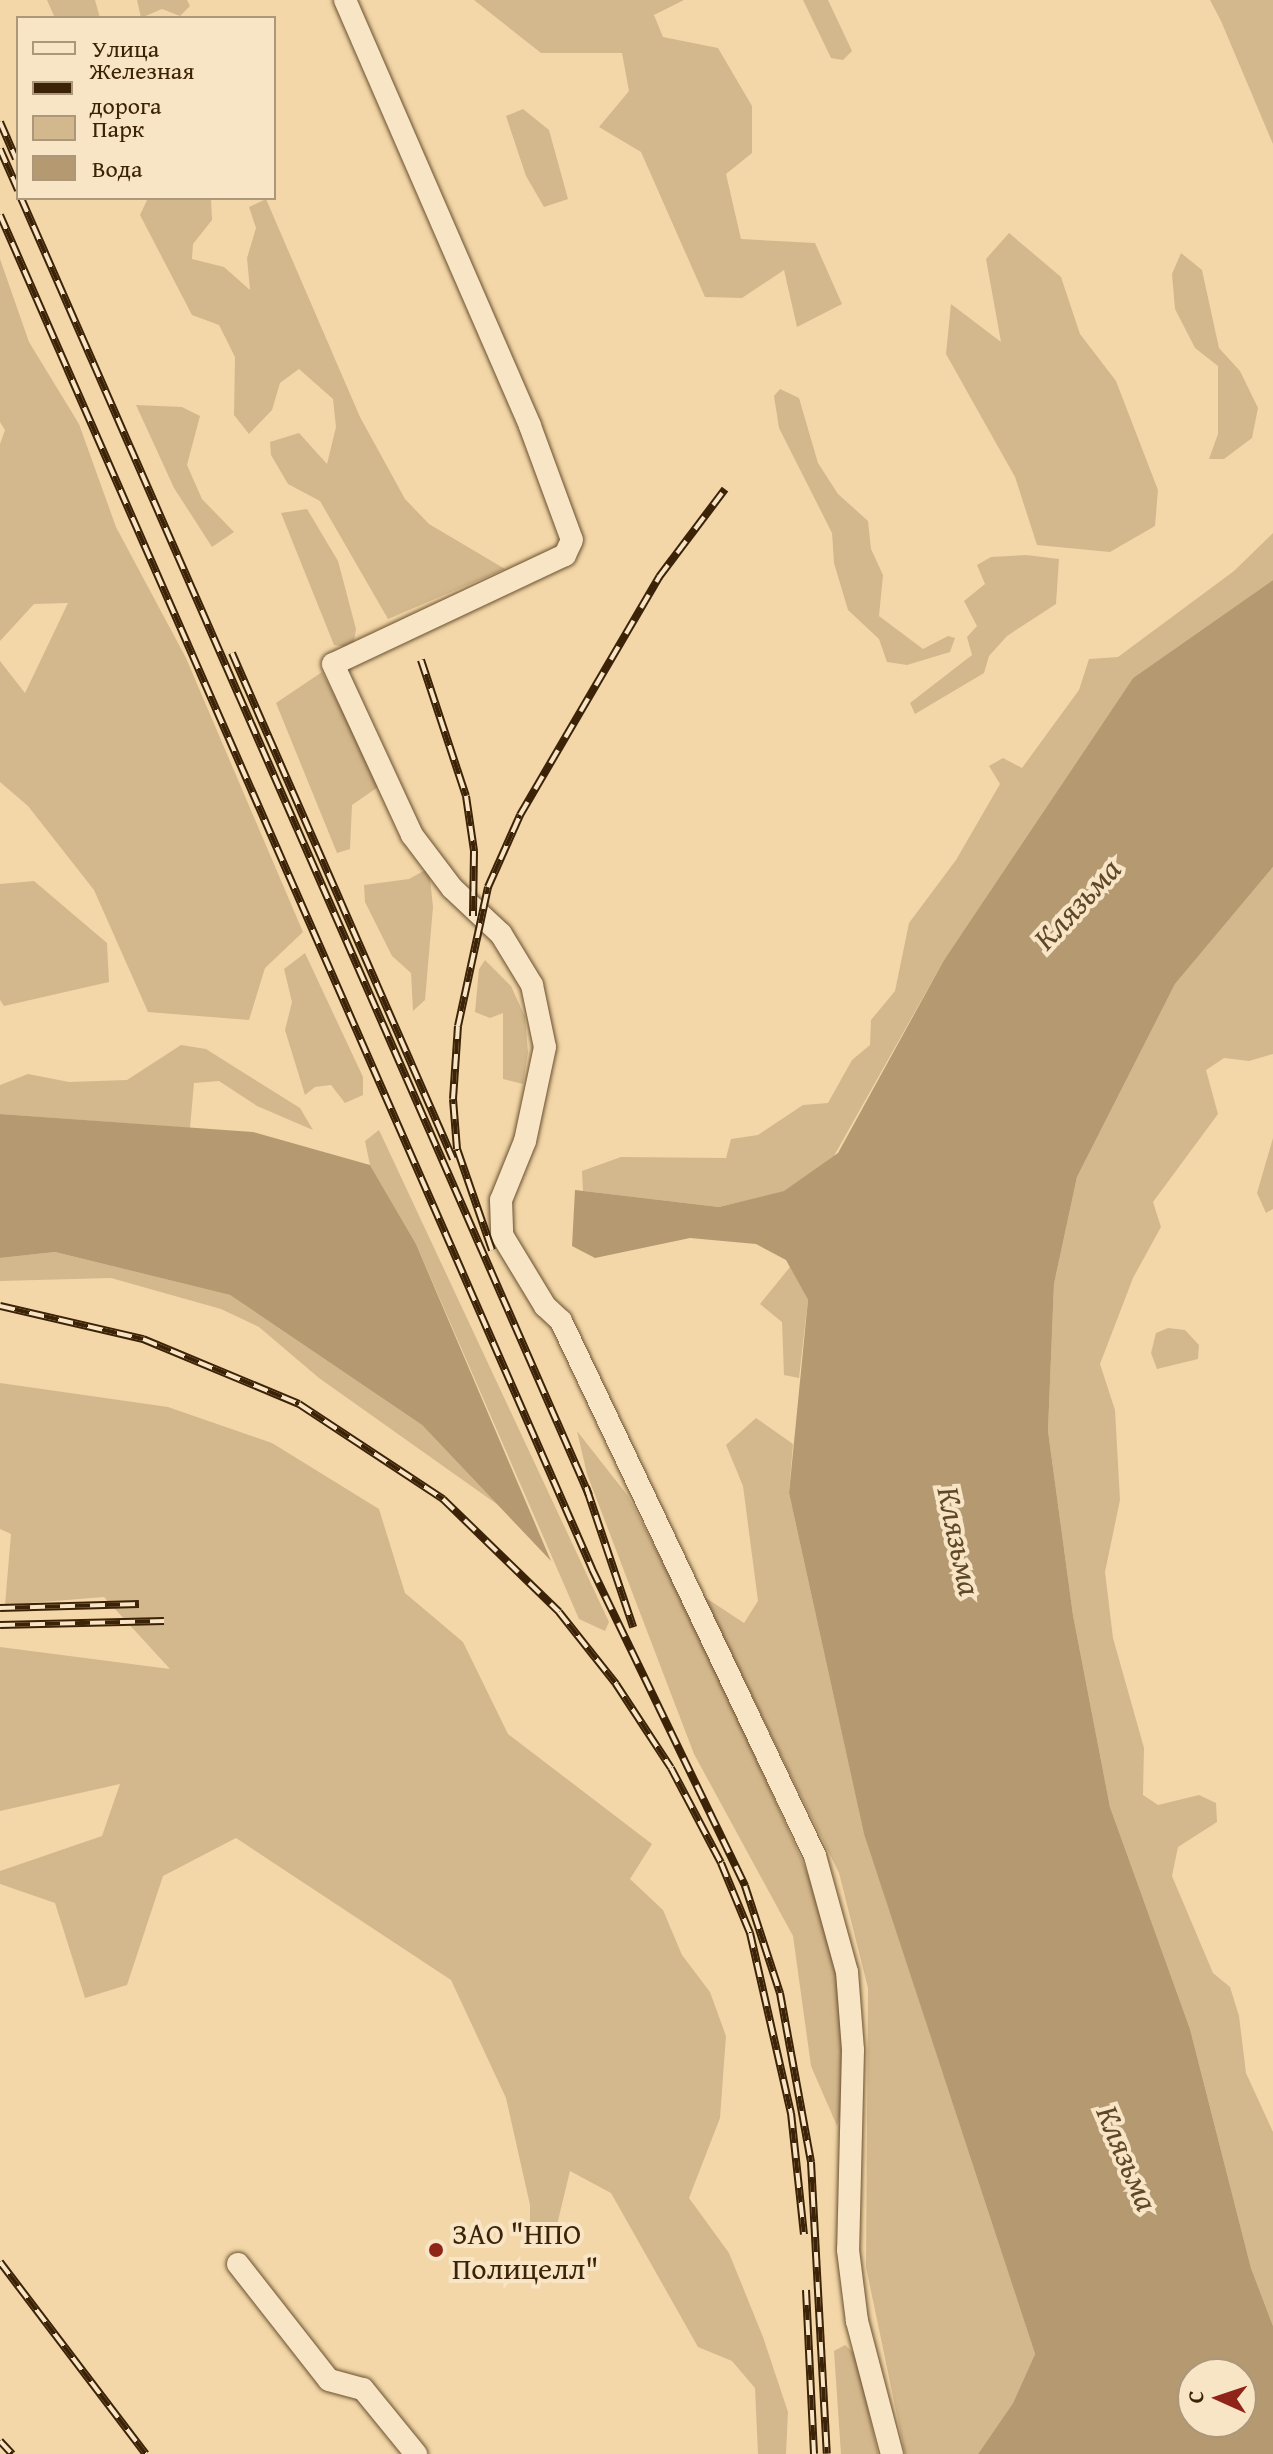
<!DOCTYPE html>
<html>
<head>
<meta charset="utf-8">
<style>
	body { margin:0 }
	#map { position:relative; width:1273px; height:2454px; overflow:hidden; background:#f3d7a8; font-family:"Gentium Book Plus",serif }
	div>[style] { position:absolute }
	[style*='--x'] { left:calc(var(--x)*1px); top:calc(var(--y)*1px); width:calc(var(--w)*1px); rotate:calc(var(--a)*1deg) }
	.green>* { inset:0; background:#d4b88d }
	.water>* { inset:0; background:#b59a71 }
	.roads { filter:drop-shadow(0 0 2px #6a502f) drop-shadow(0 0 2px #6a502f) }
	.minor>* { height:22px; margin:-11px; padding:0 11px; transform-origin:11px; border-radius:11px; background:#f7e5c6 }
	.rail>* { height:8px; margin-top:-4px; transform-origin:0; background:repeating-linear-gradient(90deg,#f7e5c6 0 15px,#3c2307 0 30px); box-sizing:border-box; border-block:2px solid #3c2307 }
	.dots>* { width:22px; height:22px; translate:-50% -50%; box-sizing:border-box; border:4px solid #f7e5c6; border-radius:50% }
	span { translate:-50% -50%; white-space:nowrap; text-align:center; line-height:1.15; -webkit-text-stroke:8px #f7e5c6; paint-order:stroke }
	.poi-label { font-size:30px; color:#3c2307 }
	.left { translate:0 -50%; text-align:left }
	.water-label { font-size:32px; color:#604727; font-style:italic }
	.legend { position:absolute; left:16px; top:16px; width:260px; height:184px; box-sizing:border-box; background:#f7e5c6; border:2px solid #ac977a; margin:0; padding:10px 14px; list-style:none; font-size:24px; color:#3c2307 }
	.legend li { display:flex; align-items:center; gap:16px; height:40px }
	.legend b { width:40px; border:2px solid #ac977a }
	.north { position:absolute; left:1177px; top:2358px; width:80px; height:80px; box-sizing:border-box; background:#f7e5c6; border:2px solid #ac977a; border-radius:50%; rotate:273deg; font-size:22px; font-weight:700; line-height:32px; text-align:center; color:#3c2307 }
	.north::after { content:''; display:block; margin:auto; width:28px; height:36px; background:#8f2418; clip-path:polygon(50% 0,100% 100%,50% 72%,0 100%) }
</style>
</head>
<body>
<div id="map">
	<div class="green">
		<i style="clip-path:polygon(47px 0,95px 0,100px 18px,55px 18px)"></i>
		<i style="clip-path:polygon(137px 0,187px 0,190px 6px,180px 16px,162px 9px,141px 18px)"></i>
		<i style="clip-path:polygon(474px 0,684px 0,654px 15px,663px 37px,718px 48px,752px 106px,752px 153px,726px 174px,741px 239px,815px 243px,842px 304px,797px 327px,784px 270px,742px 298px,705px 297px,641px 152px,599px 127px,629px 91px,622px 53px,541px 53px)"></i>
		<i style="clip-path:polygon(803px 0,828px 0,852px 51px,843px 60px,831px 58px)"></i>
		<i style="clip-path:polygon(1210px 0,1273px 0,1273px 144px,1221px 21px)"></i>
		<i style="clip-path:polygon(523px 109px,549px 130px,568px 199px,544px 207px,526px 176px,506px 116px)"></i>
		<i style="clip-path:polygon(148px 198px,211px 198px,212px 220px,193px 244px,192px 259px,224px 267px,250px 290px,247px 258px,256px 228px,249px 207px,266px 199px,360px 417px,405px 499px,429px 524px,505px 569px,388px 619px,320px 501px,288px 484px,271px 455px,270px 442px,299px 433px,327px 464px,336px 427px,333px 399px,299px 369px,280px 383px,272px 410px,249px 434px,234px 415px,235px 357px,219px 325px,192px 315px,140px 215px)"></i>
		<i style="clip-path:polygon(1009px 233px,1061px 277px,1080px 334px,1116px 381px,1158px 490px,1155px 526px,1110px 552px,1037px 545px,1015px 477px,946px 354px,951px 304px,1001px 342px,986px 259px)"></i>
		<i style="clip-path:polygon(1181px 253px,1202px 270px,1219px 348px,1240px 371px,1258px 408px,1252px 438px,1224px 459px,1209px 459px,1218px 434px,1218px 366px,1195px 348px,1175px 309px,1172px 274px)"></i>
		<i style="clip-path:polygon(0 259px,29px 342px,79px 424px,116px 527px,186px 658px,303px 932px,265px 968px,249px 1020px,148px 1012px,94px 890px,28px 806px,0 782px,0 661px,25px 693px,68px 603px,34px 604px,0 641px,0 444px,5px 430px,0 422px)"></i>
		<i style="clip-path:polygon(780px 389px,799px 398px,818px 463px,838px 494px,868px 521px,871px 549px,883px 575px,879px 616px,923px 649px,948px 636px,955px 638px,950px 652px,907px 665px,887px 662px,879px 639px,848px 610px,834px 563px,832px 533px,779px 428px,774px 396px)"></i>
		<i style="clip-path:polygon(136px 405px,182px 407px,200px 416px,187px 465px,202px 499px,234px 532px,212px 547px,174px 488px)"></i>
		<i style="clip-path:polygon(307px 509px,338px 561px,356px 629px,353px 648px,334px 645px,281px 513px)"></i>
		<i style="clip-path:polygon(1273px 533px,1273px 580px,1133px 678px,944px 960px,834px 1156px,784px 1192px,719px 1207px,583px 1191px,582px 1171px,621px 1157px,726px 1158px,731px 1139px,758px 1135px,803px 1105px,828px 1103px,852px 1060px,870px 1045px,871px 1020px,895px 991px,909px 923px,956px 860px,1000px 784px,989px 766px,1003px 758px,1022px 768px,1079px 690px,1089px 659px,1118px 657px,1234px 571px)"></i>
		<i style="clip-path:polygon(1026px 555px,1059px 559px,1056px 604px,1007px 636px,989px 656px,984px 673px,915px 714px,910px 703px,972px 655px,967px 637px,977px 626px,964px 601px,985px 584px,977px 565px,991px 557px)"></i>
		<i style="clip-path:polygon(322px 672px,381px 785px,352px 805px,350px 849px,337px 853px,276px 703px)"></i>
		<i style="clip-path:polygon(1273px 867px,1273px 1054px,1249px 1061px,1224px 1058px,1206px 1070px,1218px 1114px,1153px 1202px,1161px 1227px,1133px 1278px,1100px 1364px,1115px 1410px,1120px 1500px,1105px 1572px,1113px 1638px,1144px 1748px,1143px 1795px,1158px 1805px,1199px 1795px,1216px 1803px,1217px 1822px,1178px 1847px,1172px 1876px,1213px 1973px,1230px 1987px,1239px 2016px,1246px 2073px,1273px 2132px,1273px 2326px,1251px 2268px,1190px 2029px,1110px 1807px,1073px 1615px,1048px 1431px,1054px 1284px,1077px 1177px,1175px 984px)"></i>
		<i style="clip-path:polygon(429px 868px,433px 907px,425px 1000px,413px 1011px,411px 973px,392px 956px,365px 902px,364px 885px,409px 879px)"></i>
		<i style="clip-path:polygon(34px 881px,107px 943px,109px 982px,4px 1006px,0 1000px,0 884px)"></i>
		<i style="clip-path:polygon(305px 953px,363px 1077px,363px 1095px,345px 1103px,331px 1085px,315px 1087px,305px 1095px,285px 1030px,292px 1002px,284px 969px)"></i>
		<i style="clip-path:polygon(485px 960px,511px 986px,525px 1017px,528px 1052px,523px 1084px,503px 1079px,503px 1013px,490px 1018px,475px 1012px,479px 969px)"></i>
		<i style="clip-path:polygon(181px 1045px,206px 1049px,300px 1108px,313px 1130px,257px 1106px,219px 1081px,194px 1083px,190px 1128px,0 1114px,0 1085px,28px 1074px,69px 1082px,127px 1080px)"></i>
		<i style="clip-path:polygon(379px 1130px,609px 1622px,605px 1631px,579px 1619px,416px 1244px,370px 1165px,365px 1141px)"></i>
		<i style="clip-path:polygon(1273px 1138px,1273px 1209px,1266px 1213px,1257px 1193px)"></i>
		<i style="clip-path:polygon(55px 1252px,230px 1295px,422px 1425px,498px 1505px,319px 1378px,259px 1327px,221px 1309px,111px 1278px,0 1281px,0 1258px)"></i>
		<i style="clip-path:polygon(790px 1267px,808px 1300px,799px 1378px,784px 1375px,782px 1322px,760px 1304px)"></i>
		<i style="clip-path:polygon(1168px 1328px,1185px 1330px,1199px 1345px,1198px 1359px,1157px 1369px,1151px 1353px,1156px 1333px)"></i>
		<i style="clip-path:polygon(0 1383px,168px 1407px,272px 1443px,379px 1509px,405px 1593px,463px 1642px,508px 1734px,652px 1844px,630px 1879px,663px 1910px,682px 1955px,710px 1992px,726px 2036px,720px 2118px,689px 2198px,729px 2253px,763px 2337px,788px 2412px,786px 2454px,758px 2454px,755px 2388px,732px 2361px,698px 2347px,611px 2193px,570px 2171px,556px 2229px,530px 2236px,530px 2205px,506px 2098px,451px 1980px,236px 1838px,163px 1876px,127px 1985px,85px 1998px,55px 1903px,0 1884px,0 1871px,102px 1836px,120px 1784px,0 1811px,0 1647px,170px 1669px,104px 1597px,5px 1605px,11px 1534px,0 1529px)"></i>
		<i style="clip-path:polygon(756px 1418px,793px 1444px,789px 1493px,864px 1833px,1035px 2354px,1013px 2403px,978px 2454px,905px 2454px,866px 2267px,868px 1988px,839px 1873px,703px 1596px,744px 1623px,758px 1601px,743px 1486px,726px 1445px)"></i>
		<i style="clip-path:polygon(577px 1431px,628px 1496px,702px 1638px,824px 1910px,841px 1991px,843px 2105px,837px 2126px,811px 2066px,793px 1936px,694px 1754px,587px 1474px)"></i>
		<i style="clip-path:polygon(845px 2345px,856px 2355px,878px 2454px,841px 2454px,834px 2351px)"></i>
	</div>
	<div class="water">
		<i style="clip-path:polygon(evenodd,1273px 580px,1273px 867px,1175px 984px,1077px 1177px,1054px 1284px,1048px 1431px,1073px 1615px,1110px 1807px,1190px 2029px,1251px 2268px,1273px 2326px,1273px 2454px,978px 2454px,1013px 2403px,1035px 2354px,864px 1834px,789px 1493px,808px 1300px,786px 1260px,756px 1244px,690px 1238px,595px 1258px,572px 1246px,575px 1190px,719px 1207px,784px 1191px,838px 1153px,944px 960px,1133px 678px,1273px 580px,1193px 2374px,1241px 2374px,1241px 2422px,1193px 2422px,1193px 2374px)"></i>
		<i style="clip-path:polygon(0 1114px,253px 1132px,370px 1165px,416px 1244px,551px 1561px,422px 1425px,230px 1295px,55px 1252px,0 1258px)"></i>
	</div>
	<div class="roads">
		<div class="minor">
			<i style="--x:345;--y:0;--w:464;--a:66.5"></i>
			<i style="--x:530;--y:426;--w:121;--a:69.8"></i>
			<i style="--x:572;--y:540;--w:17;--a:115"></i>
			<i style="--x:565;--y:555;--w:256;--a:154.8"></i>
			<i style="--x:333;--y:664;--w:188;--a:65.2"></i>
			<i style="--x:412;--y:835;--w:66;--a:53"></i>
			<i style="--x:452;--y:888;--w:67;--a:43.2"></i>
			<i style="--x:501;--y:934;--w:60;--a:58.7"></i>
			<i style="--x:532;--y:985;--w:63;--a:78.2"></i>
			<i style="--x:545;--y:1047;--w:96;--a:102"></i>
			<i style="--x:525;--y:1141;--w:64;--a:112.1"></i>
			<i style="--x:501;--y:1200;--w:35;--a:88"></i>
			<i style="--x:502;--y:1235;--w:83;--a:58.8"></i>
			<i style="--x:545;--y:1306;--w:22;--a:43"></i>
			<i style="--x:561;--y:1321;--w:592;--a:64.6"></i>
			<i style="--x:815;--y:1856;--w:120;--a:74.6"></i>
			<i style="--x:847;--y:1972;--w:78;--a:85.6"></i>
			<i style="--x:853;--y:2050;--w:200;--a:91.4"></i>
			<i style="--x:848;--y:2250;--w:72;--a:82.8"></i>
			<i style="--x:857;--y:2321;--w:138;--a:75.3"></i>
			<i style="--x:238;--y:2264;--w:147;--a:51.9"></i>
			<i style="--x:329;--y:2380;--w:35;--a:15"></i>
			<i style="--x:363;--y:2389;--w:84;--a:50.8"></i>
		</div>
	</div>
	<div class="rail">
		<i style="--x:0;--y:122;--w:40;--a:66.6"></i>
		<i style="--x:0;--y:149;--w:45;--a:66.3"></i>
		<i style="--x:21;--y:198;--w:1416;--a:66.35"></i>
		<i style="--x:0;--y:215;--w:1478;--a:66.38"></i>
		<i style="--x:592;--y:1569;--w:352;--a:64.2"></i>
		<i style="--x:745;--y:1886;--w:113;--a:71.9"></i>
		<i style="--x:780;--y:1993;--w:172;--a:79.6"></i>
		<i style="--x:811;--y:2162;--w:292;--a:86.9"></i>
		<i style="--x:232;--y:653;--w:552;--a:66.41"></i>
		<i style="--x:421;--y:660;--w:143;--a:71.7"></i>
		<i style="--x:466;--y:796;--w:56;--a:81.7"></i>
		<i style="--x:474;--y:851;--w:65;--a:90.9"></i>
		<i style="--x:492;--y:1250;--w:107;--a:-109.1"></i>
		<i style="--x:457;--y:1149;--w:50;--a:-94.6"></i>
		<i style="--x:453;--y:1099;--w:73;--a:-86.1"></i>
		<i style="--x:458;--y:1026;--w:142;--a:-77.8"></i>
		<i style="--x:488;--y:887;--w:79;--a:-66"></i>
		<i style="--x:520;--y:815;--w:276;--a:-59.7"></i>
		<i style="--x:659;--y:577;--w:110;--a:-53.1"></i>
		<i style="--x:0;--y:1306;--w:147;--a:13"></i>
		<i style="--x:143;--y:1339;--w:169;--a:22.6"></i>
		<i style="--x:299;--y:1404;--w:173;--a:33.4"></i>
		<i style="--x:443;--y:1499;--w:162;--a:44.2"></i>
		<i style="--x:559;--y:1612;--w:92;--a:51.6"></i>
		<i style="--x:616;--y:1684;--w:100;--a:56.8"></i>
		<i style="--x:671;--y:1768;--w:107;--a:62.2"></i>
		<i style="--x:721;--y:1863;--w:76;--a:67.5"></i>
		<i style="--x:750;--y:1933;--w:185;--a:77.2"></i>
		<i style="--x:791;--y:2113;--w:122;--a:83.9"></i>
		<i style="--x:586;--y:1487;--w:148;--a:71.4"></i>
		<i style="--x:0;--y:1608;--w:139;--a:-1.6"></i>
		<i style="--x:0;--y:1625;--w:164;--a:-1.4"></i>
		<i style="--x:0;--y:2262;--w:241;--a:52.8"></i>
		<i style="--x:806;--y:2290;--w:164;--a:87.2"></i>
		<i style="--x:0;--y:2441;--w:18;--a:47"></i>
	</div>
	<div class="dots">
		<i style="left:436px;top:2250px;background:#8f2418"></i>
	</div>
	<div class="poi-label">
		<span class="left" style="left:452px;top:2250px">ЗАО "НПО<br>Полицелл"</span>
	</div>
	<div class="water-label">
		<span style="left:1077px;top:904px;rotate:-47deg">Клязьма</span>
		<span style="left:959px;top:1541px;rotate:78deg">Клязьма</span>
		<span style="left:1127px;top:2158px;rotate:67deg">Клязьма</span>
	</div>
	<ul class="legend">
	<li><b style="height:10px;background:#f7e5c6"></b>Улица</li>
	<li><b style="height:10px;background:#3c2307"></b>Железная дорога</li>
	<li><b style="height:22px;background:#d4b88d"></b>Парк</li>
	<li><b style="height:22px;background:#b59a71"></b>Вода</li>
	</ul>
	<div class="north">С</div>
</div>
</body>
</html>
